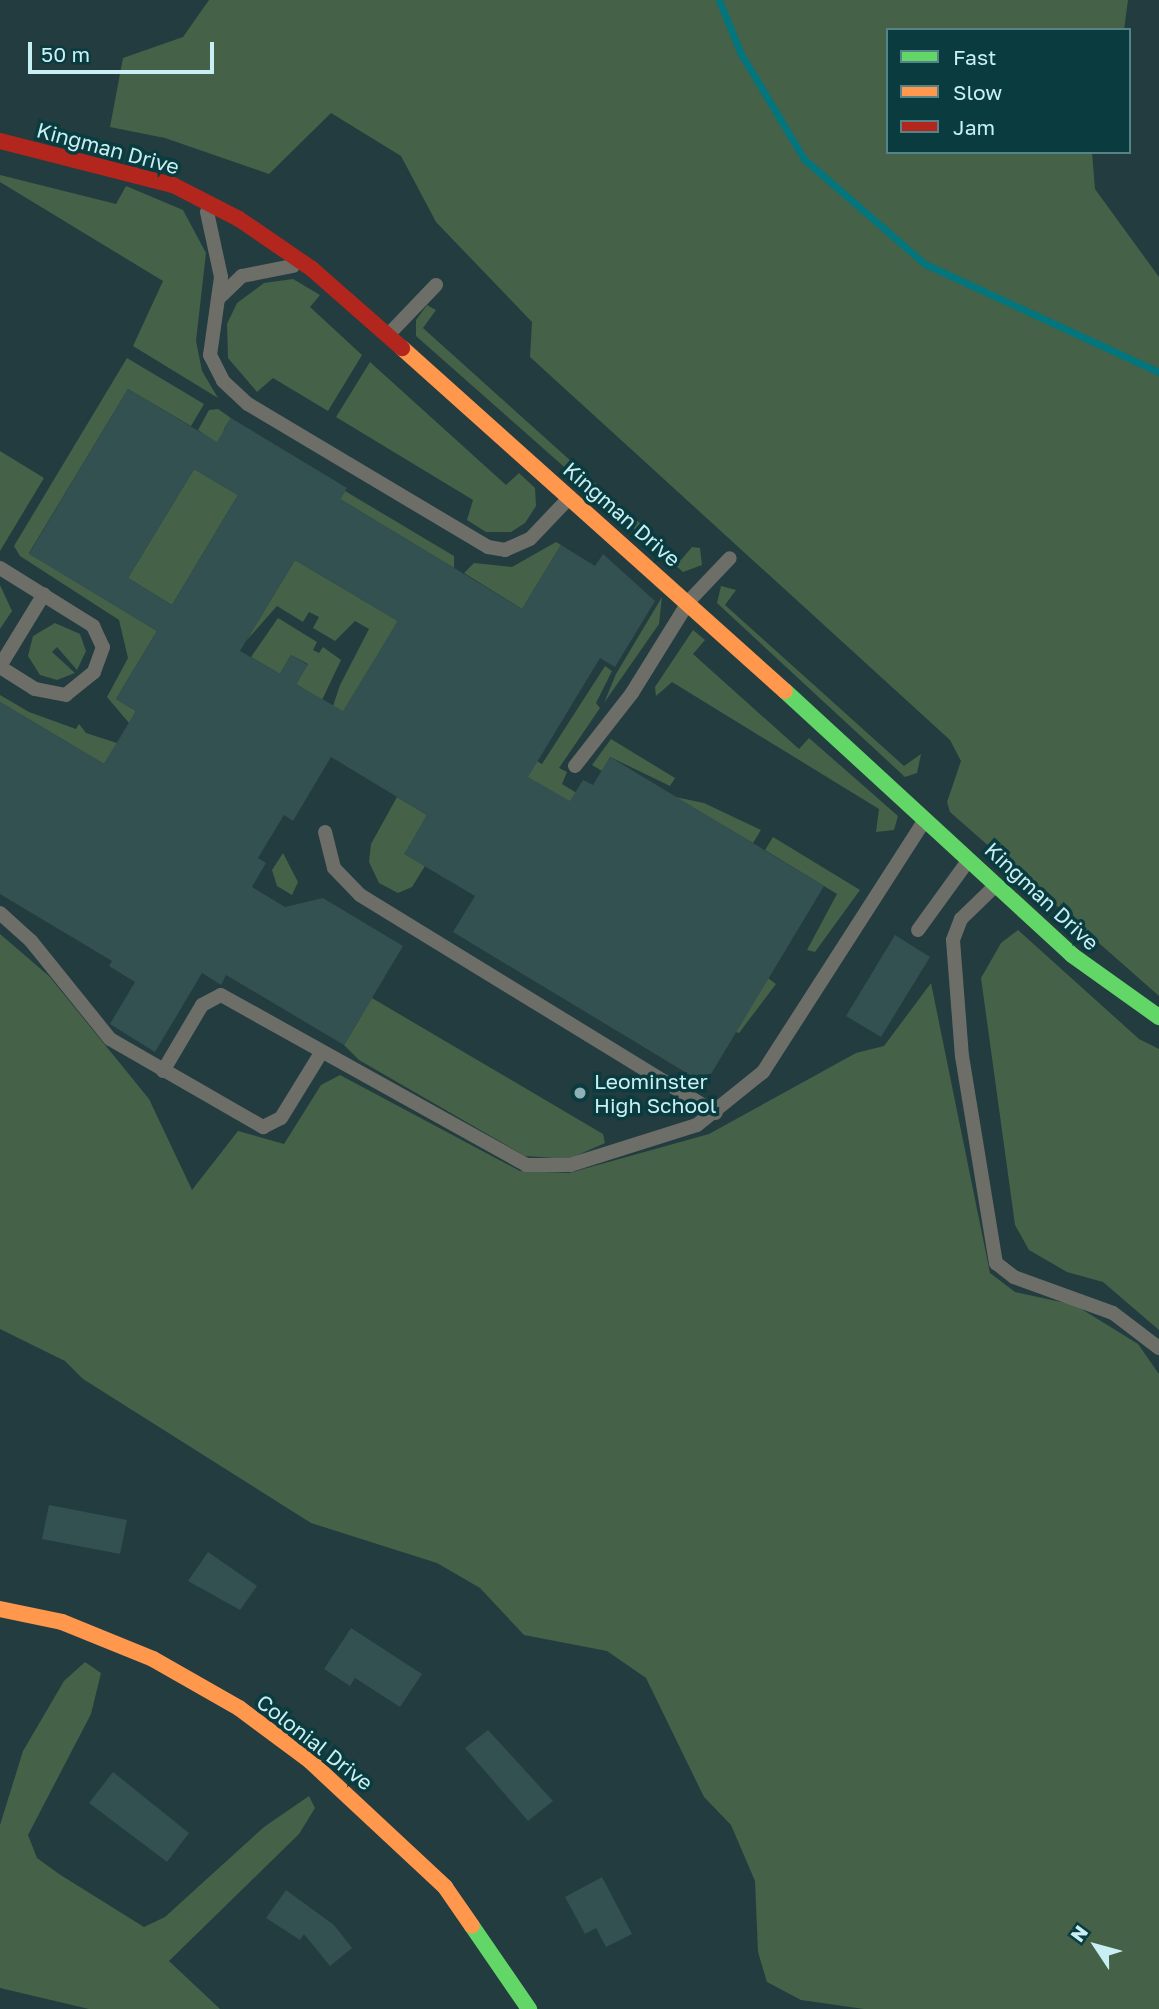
<!DOCTYPE html>
<html>
<head>
<meta charset="utf-8">
<style>
	body { margin:0 }
	#map { position:relative; width:1159px; height:2009px; overflow:hidden; background:#233c3f; font-family:"Golos Text",sans-serif }
	div>[style] { position:absolute }
	[style*='--x'] { left:calc(var(--x)*1px); top:calc(var(--y)*1px); width:calc(var(--w)*1px); rotate:calc(var(--a)*1deg) }
	.green>* { inset:0; background:#456148 }
	.stream>* { height:7px; margin:-3.5px; padding:0 3.5px; transform-origin:3.5px; border-radius:3.5px; background:#03757d }
	.building>* { inset:0; background:#325150 }
	.lane>* { height:14px; margin:-7px; padding:0 7px; transform-origin:7px; border-radius:7px; background:#6e6e68 }
	.fast>* { height:16px; margin:-8px; padding:0 8px; transform-origin:8px; border-radius:8px; background:#63d668 }
	.slow>* { height:16px; margin:-8px; padding:0 8px; transform-origin:8px; border-radius:8px; background:#ff974d }
	.jam>* { height:16px; margin:-8px; padding:0 8px; transform-origin:8px; border-radius:8px; background:#b3261e }
	.dots>* { width:19px; height:19px; translate:-50% -50%; box-sizing:border-box; border:4px solid #0a3b3f; border-radius:50% }
	span { translate:-50% -50%; white-space:nowrap; text-align:center; line-height:1.15; -webkit-text-stroke:7px #0a3b3f; paint-order:stroke }
	.street-label { font-size:21px; color:#c8f0f4 }
	.poi-label { font-size:21px; color:#c8f0f4 }
	.left { translate:0 -50%; text-align:left }
	.legend { position:absolute; left:886px; top:28px; width:245px; height:126px; box-sizing:border-box; background:#0a3b3f; border:2px solid #568387; margin:0; padding:9px 12px; list-style:none; font-size:21px; color:#c8f0f4 }
	.legend li { display:flex; align-items:center; gap:14px; height:35px }
	.legend b { width:35px; border:2px solid #568387 }
	.north { position:absolute; left:1061px; top:1911px; width:70px; height:70px; -webkit-text-stroke:5px #0a3b3f; paint-order:stroke; rotate:306deg; font-size:19px; font-weight:700; line-height:28px; text-align:center; color:#c8f0f4 }
	.north::after { content:''; display:block; margin:auto; width:24px; height:32px; background:#c8f0f4; clip-path:polygon(50% 0,100% 100%,50% 72%,0 100%) }
	.scale { position:absolute; left:28px; top:42px; width:186px; height:32px; box-sizing:border-box; border:4px solid #c8f0f4; border-top:0; padding-left:9px; font-size:21px; line-height:24px; white-space:nowrap; color:#c8f0f4; -webkit-text-stroke:5px #0a3b3f; paint-order:stroke }
</style>
</head>
<body>
<div id="map">
	<div class="green">
		<i style="clip-path:polygon(209px 0,1128px 0,1124px 30px,888px 30px,888px 152px,1092px 152px,1095px 189px,1159px 277px,1159px 996px,950px 812px,947px 802px,961px 761px,950px 740px,530px 357px,532px 322px,436px 222px,401px 156px,331px 113px,269px 174px,165px 138px,110px 127px,123px 58px,183px 37px)"></i>
		<i style="clip-path:polygon(0 175px,116px 204px,126px 186px,183px 210px,206px 253px,196px 341px,202px 371px,218px 398px,133px 346px,163px 281px,0 182px)"></i>
		<i style="clip-path:polygon(293px 279px,320px 295px,310px 307px,362px 355px,328px 411px,273px 378px,257px 392px,228px 358px,227px 324px,237px 303px,264px 283px)"></i>
		<i style="clip-path:polygon(427px 305px,436px 310px,423px 328px,681px 560px,692px 547px,700px 548px,702px 565px,683px 572px,416px 336px,416px 320px)"></i>
		<i style="clip-path:polygon(127px 358px,204px 404px,191px 426px,128px 389px,29px 553px,157px 631px,116px 699px,136px 711px,129px 723px,107px 697px,128px 658px,119px 620px,20px 556px,14px 546px)"></i>
		<i style="clip-path:polygon(370px 362px,506px 485px,519px 473px,535px 488px,536px 506px,525px 523px,511px 532px,486px 532px,467px 520px,473px 500px,336px 417px)"></i>
		<i style="clip-path:polygon(218px 409px,231px 418px,224px 429px,255px 447px,203px 452px,211px 439px,198px 430px,209px 410px)"></i>
		<i style="clip-path:polygon(0 451px,44px 478px,0 551px)"></i>
		<i style="clip-path:polygon(194px 469px,238px 495px,172px 605px,128px 578px)"></i>
		<i style="clip-path:polygon(345px 491px,454px 556px,454px 568px,340px 499px)"></i>
		<i style="clip-path:polygon(556px 542px,561px 545px,522px 609px,464px 573px,474px 563px,512px 567px)"></i>
		<i style="clip-path:polygon(295px 560px,398px 621px,343px 712px,333px 706px,340px 685px,369px 629px,355px 621px,335px 641px,313px 628px,319px 617px,309px 612px,303px 622px,277px 606px,246px 641px)"></i>
		<i style="clip-path:polygon(0 585px,12px 611px,0 629px)"></i>
		<i style="clip-path:polygon(721px 586px,736px 590px,725px 605px,904px 766px,921px 754px,917px 773px,905px 777px,717px 603px)"></i>
		<i style="clip-path:polygon(662px 597px,659px 624px,604px 703px,616px 674px)"></i>
		<i style="clip-path:polygon(278px 618px,317px 642px,313px 650px,319px 653px,323px 647px,341px 660px,322px 700px,296px 684px,308px 664px,291px 655px,280px 674px,251px 657px)"></i>
		<i style="clip-path:polygon(55px 623px,80px 634px,86px 651px,77px 670px,57px 647px,52px 652px,75px 673px,57px 680px,40px 675px,28px 656px,33px 636px)"></i>
		<i style="clip-path:polygon(693px 630px,705px 640px,693px 654px,799px 749px,809px 738px,898px 816px,894px 830px,876px 832px,879px 809px,672px 682px,656px 696px,655px 687px)"></i>
		<i style="clip-path:polygon(605px 666px,612px 671px,596px 703px,600px 708px,559px 768px,567px 772px,562px 784px,588px 800px,580px 814px,518px 771px,527px 756px,542px 764px)"></i>
		<i style="clip-path:polygon(0 695px,29px 712px,76px 729px,79px 724px,86px 733px,117px 743px,104px 764px,0 702px)"></i>
		<i style="clip-path:polygon(611px 739px,675px 778px,670px 786px,610px 757px,602px 771px,592px 765px)"></i>
		<i style="clip-path:polygon(397px 797px,427px 815px,405px 854px,425px 866px,412px 887px,398px 893px,379px 883px,369px 862px,371px 844px)"></i>
		<i style="clip-path:polygon(675px 797px,704px 803px,761px 830px,753px 843px)"></i>
		<i style="clip-path:polygon(773px 837px,860px 890px,815px 952px,807px 950px,837px 894px,765px 850px)"></i>
		<i style="clip-path:polygon(283px 853px,298px 882px,292px 895px,277px 886px,272px 870px)"></i>
		<i style="clip-path:polygon(1018px 930px,1139px 1039px,1159px 1049px,1159px 1330px,1103px 1282px,1067px 1272px,1029px 1250px,1015px 1225px,981px 978px,1001px 943px)"></i>
		<i style="clip-path:polygon(0 934px,49px 976px,149px 1099px,192px 1190px,238px 1131px,284px 1144px,321px 1085px,340px 1075px,520px 1171px,569px 1173px,709px 1134px,856px 1053px,884px 1046px,931px 983px,990px 1273px,1015px 1292px,1075px 1305px,1138px 1344px,1159px 1374px,1159px 2009px,864px 2009px,801px 2000px,767px 1982px,758px 1952px,755px 1881px,731px 1825px,704px 1797px,646px 1678px,607px 1651px,524px 1635px,480px 1588px,437px 1563px,311px 1523px,83px 1379px,65px 1361px,0 1329px)"></i>
		<i style="clip-path:polygon(768px 978px,776px 984px,739px 1033px,736px 1032px)"></i>
		<i style="clip-path:polygon(372px 998px,603px 1134px,605px 1143px,569px 1159px,525px 1156px,359px 1060px,344px 1045px)"></i>
		<i style="clip-path:polygon(85px 1662px,101px 1673px,91px 1714px,28px 1835px,37px 1858px,59px 1874px,144px 1927px,165px 1917px,264px 1827px,309px 1796px,315px 1808px,299px 1834px,169px 1961px,220px 2009px,89px 2009px,0 1988px,0 1825px,23px 1751px,64px 1681px)"></i>
	</div>
	<div class="stream">
		<i style="--x:719;--y:0;--w:56;--a:68"></i>
		<i style="--x:740;--y:52;--w:125;--a:59.1"></i>
		<i style="--x:804;--y:159;--w:160;--a:41"></i>
		<i style="--x:925;--y:264;--w:258;--a:24.8"></i>
	</div>
	<div class="building">
		<i style="clip-path:polygon(evenodd,128px 389px,217px 442px,231px 418px,347px 488px,340px 499px,522px 609px,561px 545px,595px 566px,603px 554px,655px 601px,615px 667px,600px 658px,528px 777px,570px 801px,583px 780px,593px 785px,610px 757px,824px 886px,705px 1084px,453px 932px,475px 896px,404px 854px,427px 815px,331px 757px,293px 821px,284px 815px,258px 858px,266px 863px,252px 887px,285px 907px,323px 898px,403px 946px,344px 1045px,226px 975px,221px 985px,202px 973px,155px 1052px,110px 1024px,135px 982px,109px 966px,112px 961px,0 894px,0 702px,104px 764px,136px 711px,116px 699px,157px 631px,29px 554px,128px 389px,194px 469px,238px 495px,172px 605px,128px 578px,194px 469px,128px 389px,295px 560px,398px 621px,343px 711px,296px 684px,308px 665px,291px 655px,280px 674px,240px 651px,295px 560px)"></i>
		<i style="clip-path:polygon(895px 935px,930px 957px,881px 1037px,846px 1016px)"></i>
		<i style="clip-path:polygon(49px 1505px,127px 1520px,120px 1554px,42px 1539px)"></i>
		<i style="clip-path:polygon(208px 1552px,257px 1586px,240px 1610px,188px 1581px)"></i>
		<i style="clip-path:polygon(351px 1628px,422px 1674px,400px 1707px,355px 1678px,350px 1686px,324px 1669px)"></i>
		<i style="clip-path:polygon(488px 1730px,553px 1801px,528px 1821px,465px 1748px)"></i>
		<i style="clip-path:polygon(113px 1772px,189px 1833px,167px 1862px,89px 1803px)"></i>
		<i style="clip-path:polygon(602px 1877px,632px 1934px,606px 1947px,596px 1928px,585px 1934px,565px 1897px)"></i>
		<i style="clip-path:polygon(286px 1890px,334px 1925px,352px 1948px,330px 1966px,304px 1934px,300px 1940px,266px 1918px)"></i>
	</div>
	<div class="lane">
		<i style="--x:207;--y:212;--w:66;--a:77.8"></i>
		<i style="--x:221;--y:277;--w:79;--a:98"></i>
		<i style="--x:210;--y:355;--w:29;--a:63"></i>
		<i style="--x:223;--y:381;--w:34;--a:43"></i>
		<i style="--x:248;--y:404;--w:279;--a:30.8"></i>
		<i style="--x:488;--y:547;--w:17;--a:10"></i>
		<i style="--x:505;--y:550;--w:27;--a:-24"></i>
		<i style="--x:530;--y:539;--w:58;--a:-46.4"></i>
		<i style="--x:219;--y:298;--w:32;--a:-44"></i>
		<i style="--x:242;--y:276;--w:52;--a:-11.1"></i>
		<i style="--x:389;--y:334;--w:68;--a:-46.2"></i>
		<i style="--x:0;--y:568;--w:110;--a:31.9"></i>
		<i style="--x:93;--y:626;--w:23;--a:65"></i>
		<i style="--x:103;--y:647;--w:27;--a:110"></i>
		<i style="--x:94;--y:672;--w:36;--a:141"></i>
		<i style="--x:66;--y:695;--w:32;--a:-169"></i>
		<i style="--x:35;--y:689;--w:41;--a:-147.8"></i>
		<i style="--x:0;--y:666;--w:84;--a:-58.6"></i>
		<i style="--x:575;--y:766;--w:93;--a:-52"></i>
		<i style="--x:632;--y:693;--w:108;--a:-58.2"></i>
		<i style="--x:689;--y:601;--w:59;--a:-46.4"></i>
		<i style="--x:325;--y:832;--w:37;--a:76"></i>
		<i style="--x:334;--y:868;--w:37;--a:46"></i>
		<i style="--x:360;--y:895;--w:417;--a:31.5"></i>
		<i style="--x:994;--y:887;--w:46;--a:135.9"></i>
		<i style="--x:961;--y:919;--w:22;--a:111"></i>
		<i style="--x:953;--y:940;--w:116;--a:85.6"></i>
		<i style="--x:962;--y:1056;--w:210;--a:80.7"></i>
		<i style="--x:996;--y:1263;--w:23;--a:38"></i>
		<i style="--x:1014;--y:1277;--w:105;--a:20"></i>
		<i style="--x:1113;--y:1313;--w:58;--a:37.3"></i>
		<i style="--x:0;--y:913;--w:42;--a:42.1"></i>
		<i style="--x:31;--y:941;--w:126;--a:51.1"></i>
		<i style="--x:110;--y:1039;--w:177;--a:29.9"></i>
		<i style="--x:263;--y:1127;--w:20;--a:-27"></i>
		<i style="--x:281;--y:1118;--w:76;--a:-58.4"></i>
		<i style="--x:918;--y:930;--w:85;--a:-54.1"></i>
		<i style="--x:163;--y:1071;--w:77;--a:-59.4"></i>
		<i style="--x:202;--y:1005;--w:21;--a:-28"></i>
		<i style="--x:221;--y:995;--w:349;--a:29.1"></i>
		<i style="--x:526;--y:1165;--w:44;--a:0"></i>
		<i style="--x:570;--y:1165;--w:133;--a:-17.5"></i>
		<i style="--x:697;--y:1125;--w:85;--a:-38.8"></i>
		<i style="--x:763;--y:1072;--w:298;--a:-57.3"></i>
	</div>
	<div class="fast">
		<i style="--x:785;--y:691;--w:390;--a:42.6"></i>
		<i style="--x:1072;--y:955;--w:107;--a:35.5"></i>
		<i style="--x:472;--y:1926;--w:101;--a:55.5"></i>
	</div>
	<div class="slow">
		<i style="--x:402;--y:348;--w:514;--a:41.85"></i>
		<i style="--x:0;--y:1609;--w:63;--a:11.8"></i>
		<i style="--x:62;--y:1622;--w:98;--a:22.1"></i>
		<i style="--x:153;--y:1659;--w:99;--a:29.7"></i>
		<i style="--x:239;--y:1708;--w:89;--a:36.7"></i>
		<i style="--x:310;--y:1761;--w:185;--a:43"></i>
		<i style="--x:445;--y:1887;--w:47;--a:55.3"></i>
	</div>
	<div class="jam">
		<i style="--x:0;--y:141;--w:179;--a:14.3"></i>
		<i style="--x:173;--y:185;--w:74;--a:27.3"></i>
		<i style="--x:239;--y:219;--w:88;--a:34.4"></i>
		<i style="--x:312;--y:269;--w:120;--a:41.3"></i>
	</div>
	<div class="dots">
		<i style="left:580px;top:1093px;background:#8eb1b5"></i>
	</div>
	<div class="street-label">
		<span style="left:108px;top:148px;rotate:15deg">Kingman Drive</span>
		<span style="left:622px;top:514px;rotate:41deg">Kingman Drive</span>
		<span style="left:1042px;top:896px;rotate:43deg">Kingman Drive</span>
		<span style="left:315px;top:1742px;rotate:38deg">Colonial Drive</span>
	</div>
	<div class="poi-label">
		<span class="left" style="left:594px;top:1093px">Leominster<br>High School</span>
	</div>
	<ul class="legend">
	<li><b style="height:9px;background:#63d668"></b>Fast</li>
	<li><b style="height:9px;background:#ff974d"></b>Slow</li>
	<li><b style="height:9px;background:#b3261e"></b>Jam</li>
	</ul>
	<div class="north">N</div>
	<div class="scale">50 m</div>
</div>
</body>
</html>
